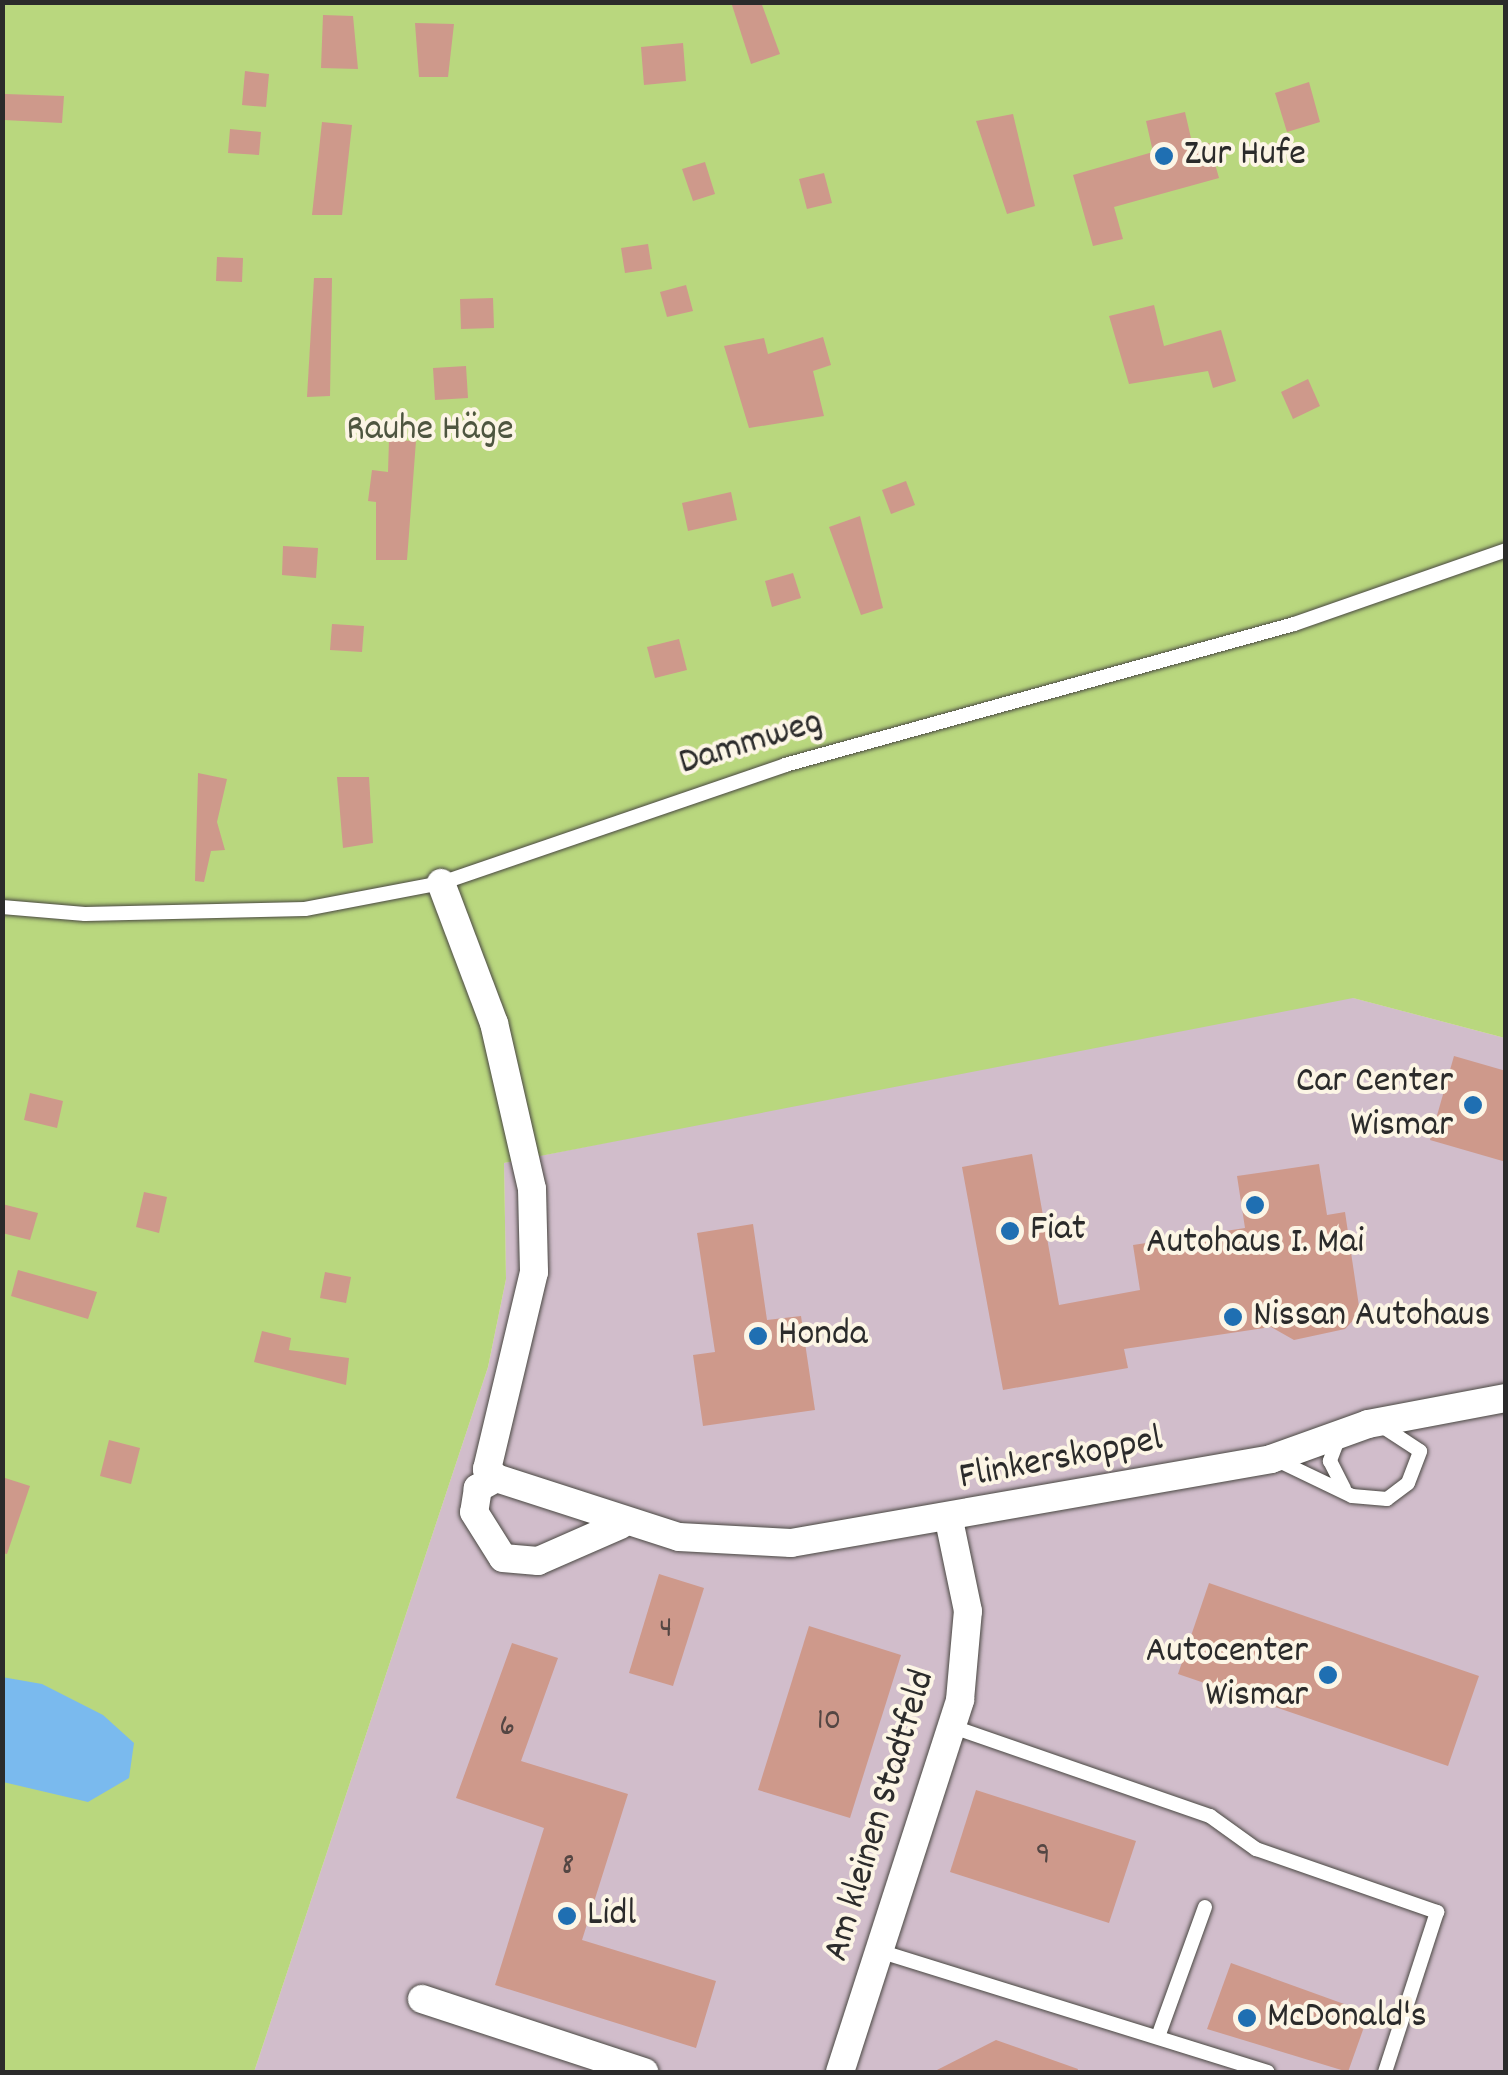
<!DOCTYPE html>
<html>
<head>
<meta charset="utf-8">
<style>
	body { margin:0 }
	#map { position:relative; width:1508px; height:2075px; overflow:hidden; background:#f0e5c7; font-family:Dekko,sans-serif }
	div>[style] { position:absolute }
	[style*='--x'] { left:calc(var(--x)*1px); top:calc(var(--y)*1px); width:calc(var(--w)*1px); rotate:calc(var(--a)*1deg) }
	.industrial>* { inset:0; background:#d1bdcb }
	.green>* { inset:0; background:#b9d77e }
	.water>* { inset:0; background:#7abaee }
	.building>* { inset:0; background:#ce998b }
	.roads { filter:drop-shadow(0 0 2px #494742) drop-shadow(0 0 2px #494742) }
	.lane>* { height:14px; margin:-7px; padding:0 7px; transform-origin:7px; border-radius:7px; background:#fff }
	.street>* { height:28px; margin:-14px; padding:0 14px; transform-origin:14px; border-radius:14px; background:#fff }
	.dots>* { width:28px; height:28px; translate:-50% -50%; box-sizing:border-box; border:5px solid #fcf5e5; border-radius:50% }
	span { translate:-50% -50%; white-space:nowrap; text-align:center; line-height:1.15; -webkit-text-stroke:8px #fcf5e5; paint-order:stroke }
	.number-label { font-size:32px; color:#544643 }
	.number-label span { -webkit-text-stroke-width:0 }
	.poi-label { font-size:38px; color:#2b2b2b }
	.left { translate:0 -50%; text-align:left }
	.right { translate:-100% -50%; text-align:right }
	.park-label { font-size:38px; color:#4e5640 }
	.street-label { font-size:38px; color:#2b2b2b }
	.frame { position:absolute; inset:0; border:5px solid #2b2b2b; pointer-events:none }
</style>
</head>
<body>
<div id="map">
	<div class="industrial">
		<i style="clip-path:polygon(1342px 995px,1505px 1038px,1505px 2072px,254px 2072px,488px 1367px,506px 1279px,504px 1163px)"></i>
	</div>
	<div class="green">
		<i style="clip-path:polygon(3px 3px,1505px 3px,1505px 1038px,1353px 998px,504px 1163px,506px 1279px,488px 1367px,254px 2072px,3px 2072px)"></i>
	</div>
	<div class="water">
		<i style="clip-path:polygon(2px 1677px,42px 1684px,103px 1715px,134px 1743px,129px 1778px,88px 1802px,3px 1782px)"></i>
	</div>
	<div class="building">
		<i style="clip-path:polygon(731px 2px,761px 2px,780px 54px,751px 64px)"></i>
		<i style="clip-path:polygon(323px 15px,353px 16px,358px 69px,321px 68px)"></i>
		<i style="clip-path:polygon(415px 23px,454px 24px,448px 77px,419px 77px)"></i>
		<i style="clip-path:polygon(683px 43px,686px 81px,644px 85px,641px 47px)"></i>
		<i style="clip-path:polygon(245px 71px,269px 74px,266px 107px,242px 105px)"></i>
		<i style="clip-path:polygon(1309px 82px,1320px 122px,1287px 132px,1275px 93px)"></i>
		<i style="clip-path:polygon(5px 94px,64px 96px,62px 123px,4px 120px)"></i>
		<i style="clip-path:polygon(1185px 112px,1193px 147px,1209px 143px,1219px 178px,1114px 207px,1123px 239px,1093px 246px,1073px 175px,1153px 152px,1146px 121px)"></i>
		<i style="clip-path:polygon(1013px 114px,1035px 206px,1007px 214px,976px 121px)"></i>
		<i style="clip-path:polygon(322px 122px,352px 125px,342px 215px,312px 215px)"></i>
		<i style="clip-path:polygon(230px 129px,261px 132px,259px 155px,228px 153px)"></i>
		<i style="clip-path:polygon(705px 162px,715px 194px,693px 201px,682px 169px)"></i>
		<i style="clip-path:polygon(824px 173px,832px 203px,807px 209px,799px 179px)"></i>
		<i style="clip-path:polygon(648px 244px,652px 269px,625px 273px,621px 248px)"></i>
		<i style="clip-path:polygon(217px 257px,243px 258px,242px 282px,216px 281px)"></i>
		<i style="clip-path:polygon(314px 278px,332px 278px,330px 396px,307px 397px)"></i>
		<i style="clip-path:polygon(686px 285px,693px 311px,667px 317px,660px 292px)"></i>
		<i style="clip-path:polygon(493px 298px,494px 328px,461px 329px,460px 299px)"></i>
		<i style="clip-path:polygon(1154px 305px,1164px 346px,1221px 330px,1236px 381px,1213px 388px,1208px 371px,1129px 384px,1109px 316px)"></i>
		<i style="clip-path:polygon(823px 337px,831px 365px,813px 371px,824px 416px,749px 428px,724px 346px,764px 338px,768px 354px)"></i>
		<i style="clip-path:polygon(466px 366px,468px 398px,435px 400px,433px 368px)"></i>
		<i style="clip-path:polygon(1308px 379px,1320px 406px,1293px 419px,1281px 392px)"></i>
		<i style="clip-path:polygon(389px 440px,416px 441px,407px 560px,376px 560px,376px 502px,368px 501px,372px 470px,388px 472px)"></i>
		<i style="clip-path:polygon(906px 481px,915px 505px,891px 514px,882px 490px)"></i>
		<i style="clip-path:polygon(731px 492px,737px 520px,688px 531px,682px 503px)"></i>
		<i style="clip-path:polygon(860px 516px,883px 608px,861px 615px,829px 527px)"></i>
		<i style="clip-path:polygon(283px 546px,318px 548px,316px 578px,282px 575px)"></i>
		<i style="clip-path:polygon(793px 573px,801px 598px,772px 607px,765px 581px)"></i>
		<i style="clip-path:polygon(332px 624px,364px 626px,362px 652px,330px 650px)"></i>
		<i style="clip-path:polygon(679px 639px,687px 670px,655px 678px,647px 647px)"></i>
		<i style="clip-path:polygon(198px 773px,227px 779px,217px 822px,225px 850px,211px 851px,204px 882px,195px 881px)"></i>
		<i style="clip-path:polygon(337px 777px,369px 777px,373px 843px,343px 848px)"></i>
		<i style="clip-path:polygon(1454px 1056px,1506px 1071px,1506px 1162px,1430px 1140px)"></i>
		<i style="clip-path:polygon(30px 1093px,63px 1101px,57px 1128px,24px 1120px)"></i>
		<i style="clip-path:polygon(1032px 1154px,1059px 1305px,1140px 1290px,1133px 1245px,1245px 1228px,1237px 1176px,1319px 1164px,1327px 1215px,1345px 1212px,1360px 1313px,1345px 1329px,1294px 1340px,1271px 1327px,1124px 1349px,1128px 1368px,1003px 1390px,962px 1167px)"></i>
		<i style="clip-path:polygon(144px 1192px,167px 1197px,159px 1233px,136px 1227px)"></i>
		<i style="clip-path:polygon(2px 1204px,38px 1213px,30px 1240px,2px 1233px)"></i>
		<i style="clip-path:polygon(753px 1224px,767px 1320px,801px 1316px,815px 1410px,703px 1426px,693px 1355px,715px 1352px,697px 1233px)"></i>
		<i style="clip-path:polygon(18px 1270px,97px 1292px,88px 1319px,11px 1296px)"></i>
		<i style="clip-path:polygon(325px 1272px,351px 1277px,346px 1303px,320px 1298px)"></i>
		<i style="clip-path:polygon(262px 1331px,291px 1338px,289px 1350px,349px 1358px,346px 1385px,254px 1362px)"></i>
		<i style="clip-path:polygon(109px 1440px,140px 1448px,131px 1484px,100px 1476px)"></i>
		<i style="clip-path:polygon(2px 1477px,30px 1486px,7px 1554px,2px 1553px)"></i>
		<i style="clip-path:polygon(659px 1574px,704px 1588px,673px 1686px,629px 1673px)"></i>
		<i style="clip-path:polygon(1209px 1583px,1479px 1676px,1448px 1766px,1178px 1674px)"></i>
		<i style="clip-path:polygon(809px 1626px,901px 1655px,850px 1818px,758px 1790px)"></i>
		<i style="clip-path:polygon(512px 1643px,558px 1658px,521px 1761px,628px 1794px,582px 1940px,716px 1981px,696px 2048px,495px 1985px,544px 1828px,456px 1798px)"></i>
		<i style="clip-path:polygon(976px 1790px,1136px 1841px,1109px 1923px,950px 1872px)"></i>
		<i style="clip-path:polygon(1231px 1963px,1369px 2013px,1348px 2072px,1207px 2029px)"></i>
		<i style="clip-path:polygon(996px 2040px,1078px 2069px,1077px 2072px,933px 2072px)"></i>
	</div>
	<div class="roads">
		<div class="lane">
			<i style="--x:2;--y:907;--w:83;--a:4.8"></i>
			<i style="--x:85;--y:914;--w:220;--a:-1.3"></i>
			<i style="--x:305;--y:909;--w:138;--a:-10.8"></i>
			<i style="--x:441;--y:883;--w:364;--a:-18.9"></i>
			<i style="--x:785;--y:765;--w:528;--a:-15.48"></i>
			<i style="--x:1294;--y:624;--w:225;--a:-19.2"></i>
			<i style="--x:1339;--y:1437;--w:26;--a:111"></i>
			<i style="--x:1330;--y:1461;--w:31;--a:63"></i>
			<i style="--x:1277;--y:1460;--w:83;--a:25.6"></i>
			<i style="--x:1352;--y:1496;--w:35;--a:5"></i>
			<i style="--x:1387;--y:1499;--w:26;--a:-37"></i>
			<i style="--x:1408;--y:1483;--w:34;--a:-69"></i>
			<i style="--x:1420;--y:1451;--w:45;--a:-146.7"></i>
			<i style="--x:953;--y:1727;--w:272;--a:19.1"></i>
			<i style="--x:1210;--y:1816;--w:57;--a:35.7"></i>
			<i style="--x:1256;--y:1849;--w:192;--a:19.2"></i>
			<i style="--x:1437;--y:1912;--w:168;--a:108"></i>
			<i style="--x:879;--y:1951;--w:407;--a:17.3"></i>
			<i style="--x:1159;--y:2034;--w:135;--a:-70.1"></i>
		</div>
		<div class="street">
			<i style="--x:441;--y:883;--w:150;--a:69.3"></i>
			<i style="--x:494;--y:1023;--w:170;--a:77.1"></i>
			<i style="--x:532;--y:1189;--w:83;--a:88.6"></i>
			<i style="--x:534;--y:1272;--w:203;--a:103.4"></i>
			<i style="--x:487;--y:1469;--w:13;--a:45"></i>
			<i style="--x:496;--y:1478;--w:192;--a:17.9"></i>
			<i style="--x:679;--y:1537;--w:112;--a:3.1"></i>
			<i style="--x:791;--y:1543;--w:487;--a:-9.9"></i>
			<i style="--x:1271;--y:1459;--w:103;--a:-19.8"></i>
			<i style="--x:1368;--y:1424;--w:140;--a:-10.7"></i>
			<i style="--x:496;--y:1478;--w:21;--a:151"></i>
			<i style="--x:478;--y:1488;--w:24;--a:99"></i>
			<i style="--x:474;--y:1512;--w:54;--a:57.8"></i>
			<i style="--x:503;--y:1558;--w:35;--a:5"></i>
			<i style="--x:538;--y:1561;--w:90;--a:-23.7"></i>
			<i style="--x:422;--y:1999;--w:234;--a:18.2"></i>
			<i style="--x:840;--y:2072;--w:391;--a:-72.1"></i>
			<i style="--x:960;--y:1700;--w:89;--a:-84.9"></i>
			<i style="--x:968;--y:1611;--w:93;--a:-101.8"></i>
		</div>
	</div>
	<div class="dots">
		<i style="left:1164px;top:156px;background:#1f6fb2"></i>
		<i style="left:1473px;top:1105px;background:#1f6fb2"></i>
		<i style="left:1255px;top:1205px;background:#1f6fb2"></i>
		<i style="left:1010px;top:1231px;background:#1f6fb2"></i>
		<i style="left:1233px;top:1317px;background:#1f6fb2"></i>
		<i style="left:758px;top:1336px;background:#1f6fb2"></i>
		<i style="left:1328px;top:1675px;background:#1f6fb2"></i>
		<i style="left:567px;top:1916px;background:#1f6fb2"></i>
		<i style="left:1247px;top:2018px;background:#1f6fb2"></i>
	</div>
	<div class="number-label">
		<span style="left:666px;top:1630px">4</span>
		<span style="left:829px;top:1722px">10</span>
		<span style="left:507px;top:1728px">6</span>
		<span style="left:1043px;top:1856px">9</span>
		<span style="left:568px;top:1867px">8</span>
	</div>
	<div class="poi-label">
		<span class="left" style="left:1184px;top:156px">Zur Hufe</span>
		<span class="right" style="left:1453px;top:1105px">Car Center<br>Wismar</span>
		<span class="left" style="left:1030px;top:1231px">Fiat</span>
		<span style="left:1255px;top:1244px">Autohaus I. Mai</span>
		<span class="left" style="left:1253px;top:1317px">Nissan Autohaus</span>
		<span class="left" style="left:778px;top:1336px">Honda</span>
		<span class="right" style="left:1308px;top:1675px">Autocenter<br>Wismar</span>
		<span class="left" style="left:587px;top:1916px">Lidl</span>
		<span class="left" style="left:1267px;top:2018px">McDonald's</span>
	</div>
	<div class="park-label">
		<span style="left:430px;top:431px">Rauhe Häge</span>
	</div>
	<div class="street-label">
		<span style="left:751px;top:744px;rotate:-17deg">Dammweg</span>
		<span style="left:1061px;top:1460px;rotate:-11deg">Flinkerskoppel</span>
		<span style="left:881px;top:1816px;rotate:-73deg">Am kleinen Stadtfeld</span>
	</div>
	<div class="frame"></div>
</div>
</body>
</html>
